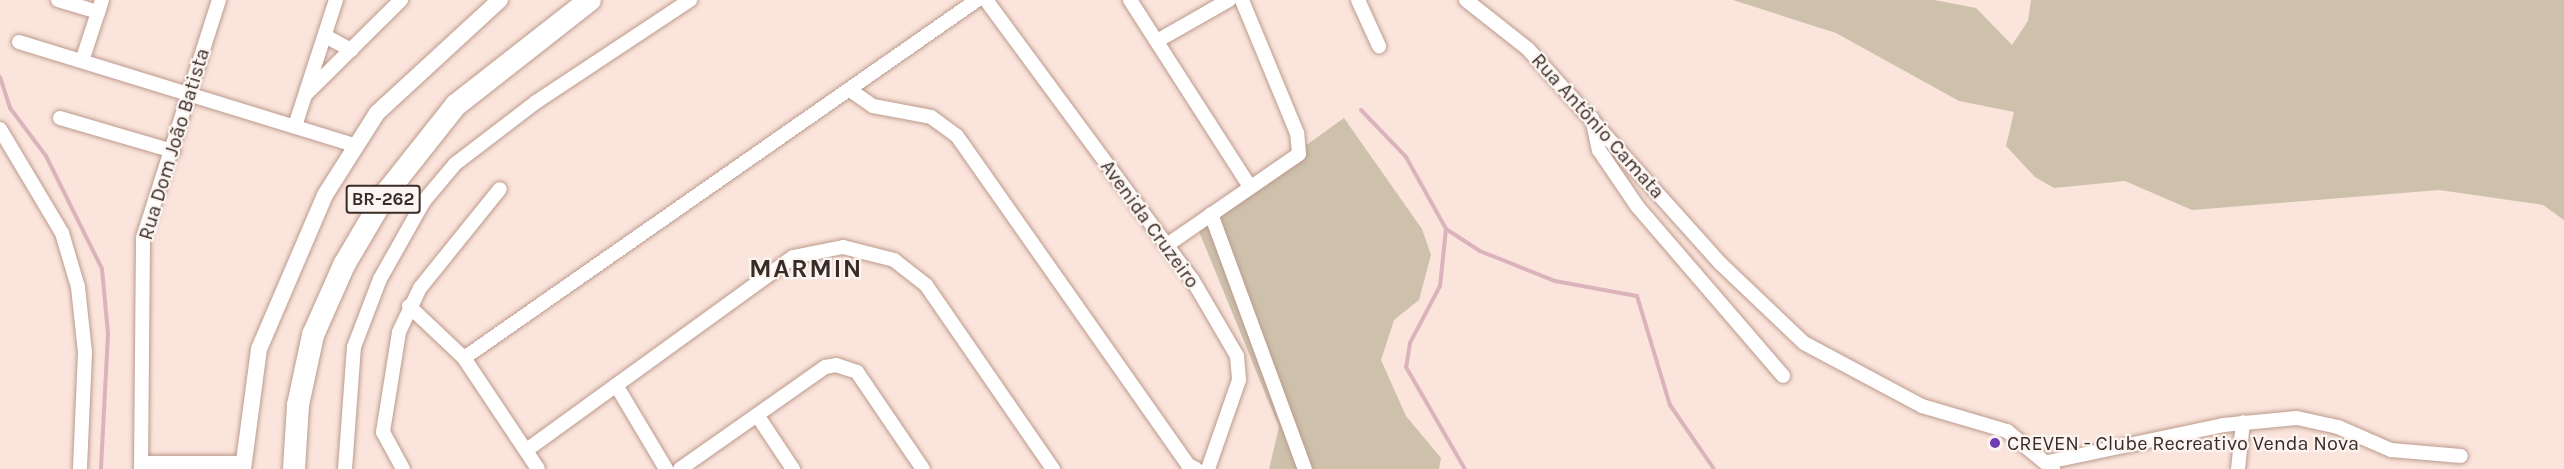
<!DOCTYPE html>
<html>
<head>
<meta charset="utf-8">
<style>
	body { margin:0 }
	#map { position:relative; width:2564px; height:469px; overflow:hidden; background:#fae4db; font-family:Karla,sans-serif }
	div>[style] { position:absolute }
	[style*='--x'] { left:calc(var(--x)*1px); top:calc(var(--y)*1px); width:calc(var(--w)*1px); rotate:calc(var(--a)*1deg) }
	.green>* { inset:0; background:#cdc1ac }
	.stream>* { height:4px; margin:-2px; padding:0 2px; transform-origin:2px; border-radius:2px; background:#dbb3bd }
	.roads { filter:drop-shadow(0 0 2px #bc9a8d) drop-shadow(0 0 2px #bc9a8d) }
	.minor>* { height:14px; margin:-7px; padding:0 7px; transform-origin:7px; border-radius:7px; background:#fff }
	.tertiary>* { height:16px; margin:-8px; padding:0 8px; transform-origin:8px; border-radius:8px; background:#fff }
	.trunk>* { height:22px; margin:-11px; padding:0 11px; transform-origin:11px; border-radius:11px; background:#fff }
	.dots>* { width:16px; height:16px; translate:-50% -50%; box-sizing:border-box; border:3px solid #fcf5f2; border-radius:50% }
	span { translate:-50% -50%; white-space:nowrap; text-align:center; line-height:1.15; -webkit-text-stroke:4.5px #fcf5f2; paint-order:stroke }
	.shield-label span { padding:2px 4px; background:#fcf5f2; border:2px solid; border-radius:4px; -webkit-text-stroke-width:0 }
	.shield-label { font-size:18px; color:#392c26; font-weight:700 }
	.street-label { font-size:20px; color:#392c26 }
	.poi-label { font-size:20px; color:#392c26 }
	.left { translate:0 -50%; text-align:left }
	.district-label { font-size:26px; color:#392c26; font-weight:700; letter-spacing:1.5px }
</style>
</head>
<body>
<div id="map">
	<div class="green">
		<i style="clip-path:polygon(1733px 0,1934px 0,1976px 8px,2012px 45px,2028px 21px,2031px 0,2564px 0,2564px 220px,2543px 205px,2439px 190px,2192px 210px,2125px 181px,2054px 188px,2035px 177px,2006px 146px,2014px 112px,1959px 101px,1836px 33px)"></i>
		<i style="clip-path:polygon(1344px 118px,1422px 229px,1431px 255px,1419px 300px,1394px 320px,1381px 360px,1406px 416px,1441px 458px,1439px 469px,1269px 469px,1279px 427px,1196px 224px)"></i>
	</div>
	<div class="stream">
		<i style="--x:0;--y:77;--w:33;--a:72"></i>
		<i style="--x:10;--y:108;--w:60;--a:53.1"></i>
		<i style="--x:46;--y:156;--w:126;--a:63.6"></i>
		<i style="--x:102;--y:269;--w:65;--a:84.7"></i>
		<i style="--x:108;--y:334;--w:135;--a:93"></i>
		<i style="--x:1361;--y:110;--w:65;--a:46.2"></i>
		<i style="--x:1406;--y:157;--w:82;--a:60.9"></i>
		<i style="--x:1446;--y:229;--w:40;--a:32.9"></i>
		<i style="--x:1480;--y:251;--w:81;--a:21.8"></i>
		<i style="--x:1555;--y:281;--w:83;--a:10.4"></i>
		<i style="--x:1637;--y:296;--w:114;--a:73.2"></i>
		<i style="--x:1670;--y:405;--w:78;--a:55.5"></i>
		<i style="--x:1446;--y:229;--w:57;--a:96"></i>
		<i style="--x:1440;--y:286;--w:64;--a:117.8"></i>
		<i style="--x:1410;--y:343;--w:24;--a:99"></i>
		<i style="--x:1406;--y:367;--w:118;--a:60"></i>
	</div>
	<div class="roads">
		<div class="minor">
			<i style="--x:58;--y:0;--w:42;--a:16.7"></i>
			<i style="--x:986;--y:0;--w:347;--a:53.6"></i>
			<i style="--x:1192;--y:279;--w:89;--a:59.7"></i>
			<i style="--x:1237;--y:356;--w:24;--a:85"></i>
			<i style="--x:1239;--y:380;--w:94;--a:109.2"></i>
			<i style="--x:1130;--y:0;--w:222;--a:57.3"></i>
			<i style="--x:1358;--y:0;--w:51;--a:65.5"></i>
			<i style="--x:1466;--y:0;--w:79;--a:38.3"></i>
			<i style="--x:1528;--y:49;--w:288;--a:48.1"></i>
			<i style="--x:1720;--y:263;--w:116;--a:43.6"></i>
			<i style="--x:1804;--y:343;--w:134;--a:28.1"></i>
			<i style="--x:1922;--y:406;--w:89;--a:16.4"></i>
			<i style="--x:2007;--y:431;--w:60;--a:39.6"></i>
			<i style="--x:325;--y:36;--w:30;--a:28"></i>
			<i style="--x:1157;--y:41;--w:83;--a:-29.7"></i>
			<i style="--x:19;--y:42;--w:350;--a:17.1"></i>
			<i style="--x:82;--y:61;--w:64;--a:-71.8"></i>
			<i style="--x:850;--y:90;--w:28;--a:35"></i>
			<i style="--x:873;--y:106;--w:59;--a:10.7"></i>
			<i style="--x:931;--y:117;--w:32;--a:36"></i>
			<i style="--x:957;--y:136;--w:402;--a:54.9"></i>
			<i style="--x:1188;--y:465;--w:9;--a:27"></i>
			<i style="--x:306;--y:94;--w:134;--a:-44.7"></i>
			<i style="--x:60;--y:118;--w:118;--a:16.3"></i>
			<i style="--x:1592;--y:118;--w:33;--a:78"></i>
			<i style="--x:1599;--y:150;--w:68;--a:55.8"></i>
			<i style="--x:1637;--y:206;--w:224;--a:49.3"></i>
			<i style="--x:295;--y:126;--w:133;--a:-72"></i>
			<i style="--x:0;--y:129;--w:121;--a:59.2"></i>
			<i style="--x:62;--y:233;--w:56;--a:73.5"></i>
			<i style="--x:78;--y:287;--w:66;--a:83.9"></i>
			<i style="--x:85;--y:353;--w:116;--a:92.5"></i>
			<i style="--x:1211;--y:214;--w:272;--a:69.8"></i>
			<i style="--x:1167;--y:245;--w:160;--a:-34.6"></i>
			<i style="--x:1299;--y:154;--w:21;--a:-95"></i>
			<i style="--x:1297;--y:133;--w:144;--a:-112.5"></i>
			<i style="--x:409;--y:306;--w:76;--a:43.4"></i>
			<i style="--x:464;--y:358;--w:133;--a:56.3"></i>
			<i style="--x:464;--y:358;--w:626;--a:-34.91"></i>
			<i style="--x:616;--y:385;--w:98;--a:59.2"></i>
			<i style="--x:757;--y:415;--w:65;--a:56.3"></i>
			<i style="--x:528;--y:449;--w:327;--a:-35.9"></i>
			<i style="--x:793;--y:257;--w:51;--a:-11.3"></i>
			<i style="--x:843;--y:247;--w:53;--a:14.3"></i>
			<i style="--x:894;--y:260;--w:41;--a:38"></i>
			<i style="--x:926;--y:285;--w:224;--a:55.4"></i>
			<i style="--x:2048;--y:462;--w:179;--a:-11.9"></i>
			<i style="--x:2223;--y:425;--w:74;--a:-5.4"></i>
			<i style="--x:2297;--y:418;--w:42;--a:12.4"></i>
			<i style="--x:2338;--y:427;--w:58;--a:23.5"></i>
			<i style="--x:2391;--y:450;--w:70;--a:4.9"></i>
			<i style="--x:141;--y:463;--w:103;--a:0"></i>
			<i style="--x:141;--y:469;--w:231;--a:-89.5"></i>
			<i style="--x:143;--y:238;--w:250;--a:-72.3"></i>
			<i style="--x:345;--y:469;--w:122;--a:-85.8"></i>
			<i style="--x:354;--y:347;--w:73;--a:-69.1"></i>
			<i style="--x:380;--y:279;--w:90;--a:-60.6"></i>
			<i style="--x:424;--y:201;--w:48;--a:-50"></i>
			<i style="--x:455;--y:164;--w:102;--a:-37.4"></i>
			<i style="--x:536;--y:102;--w:185;--a:-33.5"></i>
			<i style="--x:403;--y:469;--w:42;--a:-118.4"></i>
			<i style="--x:383;--y:432;--w:101;--a:-80.9"></i>
			<i style="--x:399;--y:332;--w:49;--a:-64.5"></i>
			<i style="--x:420;--y:288;--w:127;--a:-51.1"></i>
			<i style="--x:680;--y:469;--w:177;--a:-35.1"></i>
			<i style="--x:825;--y:367;--w:11;--a:-10"></i>
			<i style="--x:836;--y:365;--w:22;--a:18"></i>
			<i style="--x:857;--y:372;--w:117;--a:55.8"></i>
			<i style="--x:2238;--y:469;--w:47;--a:-83.9"></i>
		</div>
		<div class="tertiary">
			<i style="--x:243;--y:469;--w:121;--a:-82.4"></i>
			<i style="--x:259;--y:349;--w:168;--a:-66.8"></i>
			<i style="--x:325;--y:195;--w:97;--a:-57.6"></i>
			<i style="--x:377;--y:113;--w:167;--a:-42.6"></i>
		</div>
		<div class="trunk">
			<i style="--x:294;--y:469;--w:64;--a:-86.4"></i>
			<i style="--x:298;--y:405;--w:72;--a:-77.9"></i>
			<i style="--x:313;--y:335;--w:77;--a:-66.1"></i>
			<i style="--x:344;--y:265;--w:85;--a:-59.5"></i>
			<i style="--x:387;--y:192;--w:111;--a:-51.6"></i>
			<i style="--x:456;--y:105;--w:170;--a:-38.1"></i>
		</div>
	</div>
	<div class="dots">
		<i style="left:1995px;top:443px;background:#703db4"></i>
	</div>
	<div class="shield-label">
		<span style="left:383px;top:199px">BR-262</span>
	</div>
	<div class="street-label">
		<span style="left:1598px;top:126px;rotate:48deg">Rua Antônio Camata</span>
		<span style="left:174px;top:144px;rotate:-73deg">Rua Dom João Batista</span>
		<span style="left:1150px;top:224px;rotate:54deg">Avenida Cruzeiro</span>
	</div>
	<div class="poi-label">
		<span class="left" style="left:2007px;top:443px">CREVEN - Clube Recreativo Venda Nova</span>
	</div>
	<div class="district-label">
		<span style="left:806px;top:269px">MARMIN</span>
	</div>
</div>
</body>
</html>
